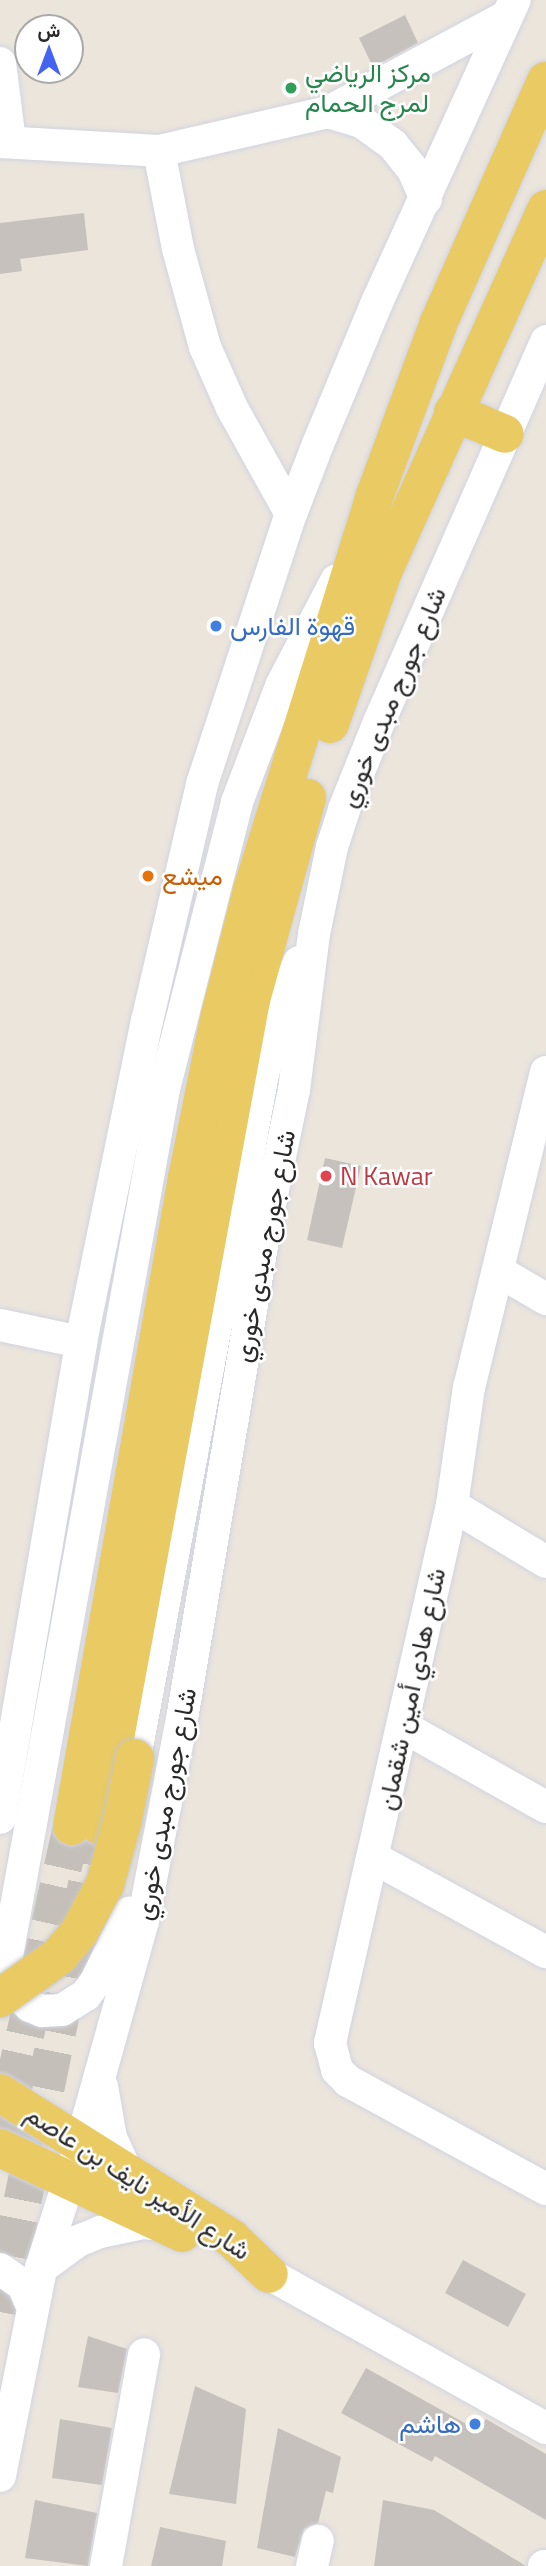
<!DOCTYPE html>
<html>
<head>
<meta charset="utf-8">
<style>
	body { margin:0 }
	#map { position:relative; width:546px; height:2566px; overflow:hidden; background:#ebe5dc; font-family:"Titillium Web",Vazirmatn,sans-serif }
	div>[style] { position:absolute }
	[style*='--x'] { left:calc(var(--x)*1px); top:calc(var(--y)*1px); width:calc(var(--w)*1px); rotate:calc(var(--a)*1deg) }
	.building>* { inset:0; background:#c6c1bc }
	.major-tunnel>* { height:38px; margin-top:-19px; transform-origin:0; background:repeating-linear-gradient(90deg,#c4bfb8 0 38px,transparent 0 57px) }
	.roads { filter:drop-shadow(0 0 2px #d1d4e2) drop-shadow(0 0 2px #d1d4e2) }
	.minor>* { height:32px; margin:-16px; padding:0 16px; transform-origin:16px; border-radius:16px; background:#fff }
	.major>* { height:38px; margin:-19px; padding:0 19px; transform-origin:19px; border-radius:19px; background:#e9ca63 }
	.bridges { filter:drop-shadow(0 0 2px #c7c7c7) drop-shadow(0 0 2px #c7c7c7) }
	.major-bridge>* { height:38px; margin:-19px; padding:0 19px; transform-origin:19px; border-radius:19px; background:#e9ca63 }
	.dots>* { width:19px; height:19px; translate:-50% -50%; box-sizing:border-box; border:4px solid #fff; border-radius:50% }
	span { translate:-50% -50%; white-space:nowrap; text-align:center; line-height:1.15; -webkit-text-stroke:5px #fff; paint-order:stroke }
	.leisure-label { font-size:26px; color:#27864d }
	.left { translate:0 -50%; text-align:left }
	.shop-label { font-size:26px; color:#366cbe }
	.right { translate:-100% -50%; text-align:right }
	.street-label { font-size:26px; color:#292929 }
	.food-label { font-size:26px; color:#c56008 }
	.health-label { font-size:26px; color:#be3a42 }
	.north { position:absolute; left:14px; top:14px; width:70px; height:70px; box-sizing:border-box; background:#fff; border:2px solid #a9a9a9; border-radius:50%; rotate:0deg; font-size:19px; font-weight:700; line-height:28px; text-align:center; color:#292929 }
	.north::after { content:''; display:block; margin:auto; width:24px; height:32px; background:#4463f0; clip-path:polygon(50% 0,100% 100%,50% 72%,0 100%) }
</style>
</head>
<body>
<div id="map">
	<div class="building">
		<i style="clip-path:polygon(405px 15px,418px 43px,373px 67px,359px 38px)"></i>
		<i style="clip-path:polygon(84px 213px,88px 250px,20px 259px,22px 271px,0 274px,0 223px)"></i>
		<i style="clip-path:polygon(325px 1158px,361px 1166px,342px 1248px,307px 1240px)"></i>
		<i style="clip-path:polygon(463px 2260px,526px 2294px,508px 2327px,445px 2293px)"></i>
		<i style="clip-path:polygon(88px 2336px,127px 2349px,118px 2393px,78px 2387px)"></i>
		<i style="clip-path:polygon(366px 2368px,479px 2431px,486px 2419px,546px 2454px,546px 2520px,435px 2456px,432px 2462px,341px 2413px)"></i>
		<i style="clip-path:polygon(195px 2386px,246px 2409px,236px 2504px,169px 2494px)"></i>
		<i style="clip-path:polygon(60px 2419px,112px 2428px,102px 2485px,52px 2478px)"></i>
		<i style="clip-path:polygon(278px 2428px,341px 2457px,333px 2493px,326px 2491px,318px 2523px,304px 2529px,295px 2557px,257px 2548px)"></i>
		<i style="clip-path:polygon(35px 2500px,97px 2513px,88px 2566px,25px 2558px)"></i>
		<i style="clip-path:polygon(383px 2500px,434px 2510px,526px 2566px,374px 2566px)"></i>
		<i style="clip-path:polygon(160px 2527px,226px 2541px,222px 2566px,151px 2566px)"></i>
	</div>
	<div class="major-tunnel">
		<i style="--x:0;--y:2146;--w:328;--a:-77.3"></i>
		<i style="--x:0;--y:2312;--w:497;--a:-78.5"></i>
	</div>
	<div class="roads">
		<div class="minor">
			<i style="--x:0;--y:63;--w:79;--a:82.7"></i>
			<i style="--x:328;--y:112;--w:37;--a:17"></i>
			<i style="--x:363;--y:123;--w:37;--a:36"></i>
			<i style="--x:393;--y:145;--w:32;--a:51"></i>
			<i style="--x:413;--y:170;--w:32;--a:66"></i>
			<i style="--x:0;--y:142;--w:159;--a:3.2"></i>
			<i style="--x:159;--y:151;--w:173;--a:-13"></i>
			<i style="--x:328;--y:112;--w:203;--a:-28.2"></i>
			<i style="--x:159;--y:151;--w:100;--a:79"></i>
			<i style="--x:178;--y:249;--w:102;--a:74.6"></i>
			<i style="--x:205;--y:347;--w:67;--a:66.1"></i>
			<i style="--x:232;--y:408;--w:121;--a:60.9"></i>
			<i style="--x:546;--y:1072;--w:324;--a:103.7"></i>
			<i style="--x:469;--y:1387;--w:119;--a:98.2"></i>
			<i style="--x:452;--y:1505;--w:552;--a:102.78"></i>
			<i style="--x:330;--y:2043;--w:28;--a:75"></i>
			<i style="--x:337;--y:2070;--w:16;--a:45"></i>
			<i style="--x:348;--y:2081;--w:226;--a:28.6"></i>
			<i style="--x:498;--y:1271;--w:56;--a:30.3"></i>
			<i style="--x:0;--y:1325;--w:83;--a:11.9"></i>
			<i style="--x:452;--y:1505;--w:110;--a:31.2"></i>
			<i style="--x:402;--y:1726;--w:165;--a:29.4"></i>
			<i style="--x:135;--y:1758;--w:696;--a:-79.4"></i>
			<i style="--x:263;--y:1074;--w:76;--a:-74.7"></i>
			<i style="--x:283;--y:1001;--w:42;--a:-67.7"></i>
			<i style="--x:0;--y:1818;--w:483;--a:-80.3"></i>
			<i style="--x:81;--y:1342;--w:328;--a:-78.4"></i>
			<i style="--x:147;--y:1021;--w:243;--a:-76.9"></i>
			<i style="--x:202;--y:784;--w:284;--a:-71.8"></i>
			<i style="--x:291;--y:514;--w:75;--a:-68.9"></i>
			<i style="--x:318;--y:444;--w:156;--a:-67.4"></i>
			<i style="--x:378;--y:300;--w:330;--a:-65.5"></i>
			<i style="--x:374;--y:1858;--w:196;--a:28.7"></i>
			<i style="--x:6;--y:1974;--w:14;--a:69"></i>
			<i style="--x:11;--y:1987;--w:27;--a:45"></i>
			<i style="--x:30;--y:2006;--w:13;--a:23"></i>
			<i style="--x:42;--y:2011;--w:20;--a:-3"></i>
			<i style="--x:62;--y:2010;--w:28;--a:-32"></i>
			<i style="--x:86;--y:1995;--w:17;--a:-54"></i>
			<i style="--x:96;--y:1981;--w:76;--a:-64.1"></i>
			<i style="--x:0;--y:1995;--w:921;--a:-79.74"></i>
			<i style="--x:164;--y:1089;--w:296;--a:-75.7"></i>
			<i style="--x:237;--y:802;--w:124;--a:-69.2"></i>
			<i style="--x:281;--y:686;--w:119;--a:-62.4"></i>
			<i style="--x:102;--y:2086;--w:53;--a:80.2"></i>
			<i style="--x:111;--y:2138;--w:41;--a:65.3"></i>
			<i style="--x:41;--y:2268;--w:46;--a:-36.1"></i>
			<i style="--x:78;--y:2241;--w:24;--a:-22"></i>
			<i style="--x:100;--y:2232;--w:45;--a:-11.6"></i>
			<i style="--x:144;--y:2223;--w:20;--a:6"></i>
			<i style="--x:0;--y:2269;--w:28;--a:35"></i>
			<i style="--x:23;--y:2285;--w:23;--a:67"></i>
			<i style="--x:269;--y:2274;--w:317;--a:29.1"></i>
			<i style="--x:0;--y:2476;--w:212;--a:-78.8"></i>
			<i style="--x:41;--y:2268;--w:131;--a:-72.3"></i>
			<i style="--x:81;--y:2143;--w:230;--a:-74.4"></i>
			<i style="--x:143;--y:1921;--w:206;--a:-79.1"></i>
			<i style="--x:182;--y:1719;--w:488;--a:-80.4"></i>
			<i style="--x:263;--y:1238;--w:151;--a:-78.2"></i>
			<i style="--x:294;--y:1090;--w:157;--a:-82.7"></i>
			<i style="--x:314;--y:934;--w:89;--a:-78.3"></i>
			<i style="--x:332;--y:847;--w:40;--a:-72"></i>
			<i style="--x:344;--y:809;--w:94;--a:-68.1"></i>
			<i style="--x:379;--y:722;--w:416;--a:-66.3"></i>
			<i style="--x:106;--y:2566;--w:215;--a:-79.8"></i>
			<i style="--x:312;--y:2566;--w:26;--a:-77"></i>
			<i style="--x:544;--y:2566;--w:2;--a:0"></i>
		</div>
		<div class="major">
			<i style="--x:453;--y:412;--w:56;--a:22.9"></i>
			<i style="--x:330;--y:724;--w:161;--a:-70.8"></i>
			<i style="--x:383;--y:572;--w:398;--a:-65.8"></i>
			<i style="--x:99;--y:1825;--w:839;--a:-79.56"></i>
			<i style="--x:251;--y:1000;--w:210;--a:-74.5"></i>
			<i style="--x:72;--y:1826;--w:658;--a:-79.94"></i>
			<i style="--x:187;--y:1178;--w:166;--a:-78.6"></i>
			<i style="--x:220;--y:1015;--w:129;--a:-75.6"></i>
			<i style="--x:252;--y:890;--w:414;--a:-72.7"></i>
			<i style="--x:375;--y:495;--w:184;--a:-69.7"></i>
			<i style="--x:439;--y:322;--w:264;--a:-66.1"></i>
			<i style="--x:0;--y:2093;--w:273;--a:32.1"></i>
			<i style="--x:231;--y:2238;--w:52;--a:43.5"></i>
			<i style="--x:0;--y:2148;--w:201;--a:25"></i>
		</div>
	</div>
	<div class="bridges">
		<div class="major-bridge">
			<i style="--x:0;--y:1998;--w:72;--a:-35.4"></i>
			<i style="--x:59;--y:1956;--w:31;--a:-50"></i>
			<i style="--x:79;--y:1932;--w:55;--a:-61.6"></i>
			<i style="--x:105;--y:1884;--w:63;--a:-74.4"></i>
			<i style="--x:122;--y:1823;--w:66;--a:-78.7"></i>
		</div>
	</div>
	<div class="dots">
		<i style="left:291px;top:88px;background:#2e9e5b"></i>
		<i style="left:216px;top:626px;background:#3f7fe0"></i>
		<i style="left:148px;top:876px;background:#e8710a"></i>
		<i style="left:326px;top:1176px;background:#e0444e"></i>
		<i style="left:475px;top:2424px;background:#3f7fe0"></i>
	</div>
	<div class="leisure-label">
		<span class="left" style="left:305px;top:88px">مركز الرياضي<br>لمرج الحمام</span>
	</div>
	<div class="shop-label">
		<span class="left" style="left:230px;top:626px">قهوة الفارس</span>
		<span class="right" style="left:461px;top:2424px">هاشم</span>
	</div>
	<div class="street-label">
		<span style="left:392px;top:697px;rotate:-67deg">شارع جورج مبدى خوري</span>
		<span style="left:264px;top:1246px;rotate:-79deg">شارع جورج مبدى خوري</span>
		<span style="left:411px;top:1689px;rotate:-78deg">شارع هادي أمين شقمان</span>
		<span style="left:165px;top:1804px;rotate:-79deg">شارع جورج مبدى خوري</span>
		<span style="left:138px;top:2182px;rotate:33deg">شارع الأمير نايف بن عاصم</span>
	</div>
	<div class="food-label">
		<span class="left" style="left:162px;top:876px">ميشع</span>
	</div>
	<div class="health-label">
		<span class="left" style="left:340px;top:1176px">N Kawar</span>
	</div>
	<div class="north">ش</div>
</div>
</body>
</html>
